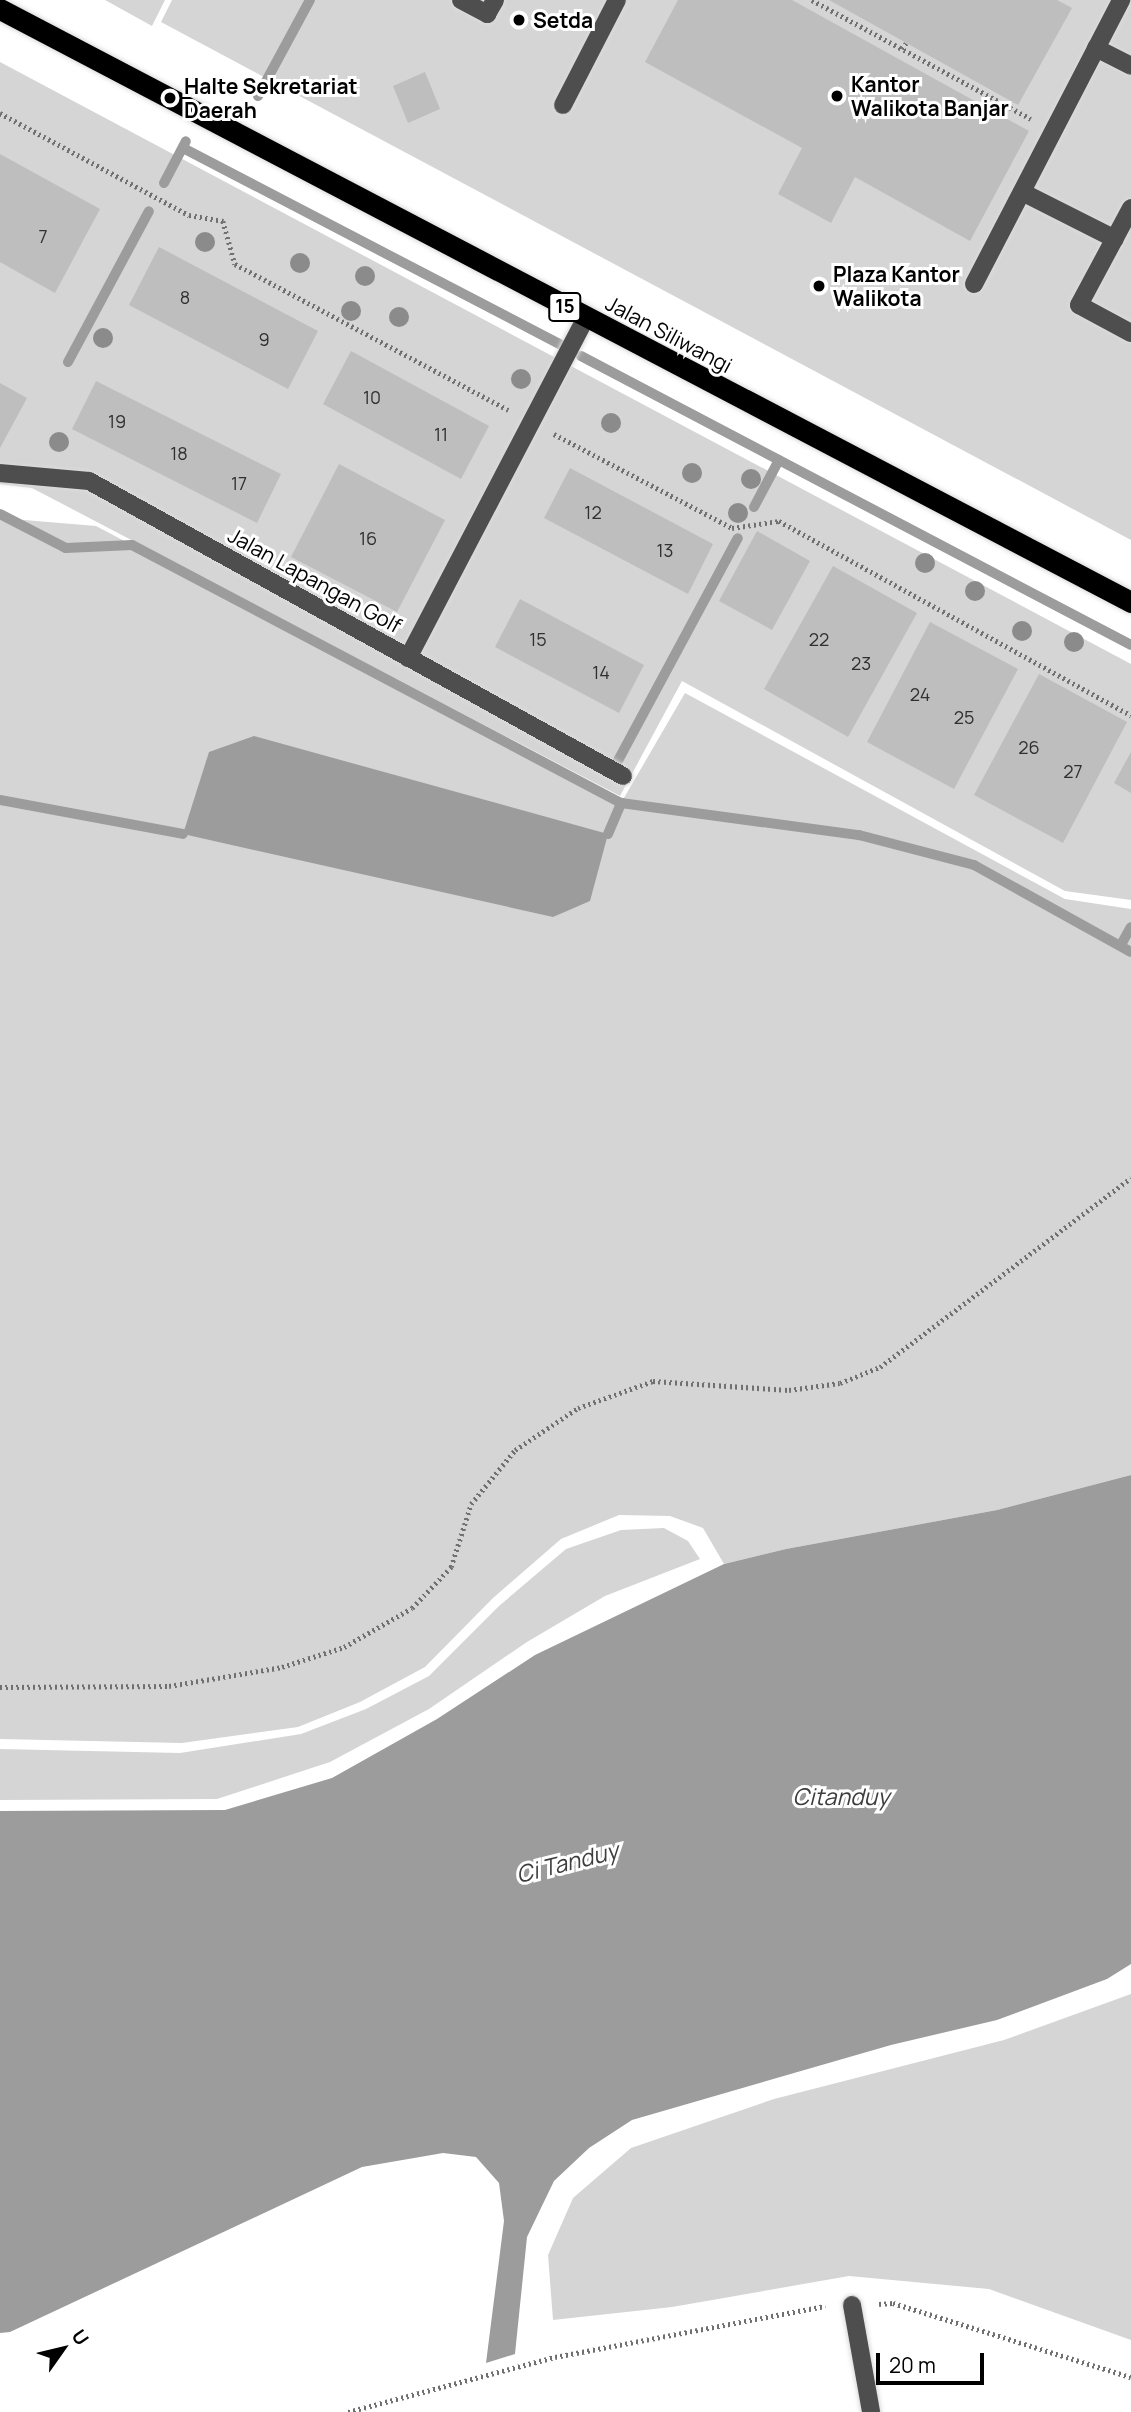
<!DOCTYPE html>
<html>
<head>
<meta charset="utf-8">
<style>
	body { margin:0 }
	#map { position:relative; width:1131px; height:2412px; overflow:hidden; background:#fff; font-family:Manrope,sans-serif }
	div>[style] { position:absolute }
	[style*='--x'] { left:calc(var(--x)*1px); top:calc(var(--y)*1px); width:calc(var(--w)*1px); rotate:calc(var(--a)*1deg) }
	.green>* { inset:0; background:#d5d5d5 }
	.water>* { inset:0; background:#9c9c9c }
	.stream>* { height:10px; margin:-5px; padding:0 5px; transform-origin:5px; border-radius:5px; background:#9c9c9c }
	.building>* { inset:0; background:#bebebe }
	.path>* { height:4.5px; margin-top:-2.25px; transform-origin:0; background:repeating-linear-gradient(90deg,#707070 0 2px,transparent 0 5.5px) }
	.roads { filter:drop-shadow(0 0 2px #dbdbdb) drop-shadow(0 0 2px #dbdbdb) }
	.minor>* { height:18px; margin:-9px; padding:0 9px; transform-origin:9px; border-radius:9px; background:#4e4e4e }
	.highway>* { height:21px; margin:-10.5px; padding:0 10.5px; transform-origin:10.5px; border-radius:10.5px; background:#000 }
	.trees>* { width:20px; height:20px; margin:-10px; border-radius:50%; background:#8b8b8b }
	.dots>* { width:19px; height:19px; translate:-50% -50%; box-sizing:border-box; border:4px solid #fff; border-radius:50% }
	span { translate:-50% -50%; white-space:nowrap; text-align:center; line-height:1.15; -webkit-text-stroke:6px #fff; paint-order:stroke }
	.number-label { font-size:18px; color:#303030 }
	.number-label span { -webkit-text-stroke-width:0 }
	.shield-label span { padding:2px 5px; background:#fff; border:2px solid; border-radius:5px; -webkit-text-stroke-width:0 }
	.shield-label { font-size:19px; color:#000; font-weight:700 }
	.poi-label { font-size:21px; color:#000; font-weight:700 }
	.left { translate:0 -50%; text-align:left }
	.street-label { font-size:21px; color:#000 }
	.water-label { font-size:23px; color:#3d3d3d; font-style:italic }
	.north { position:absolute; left:28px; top:2314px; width:70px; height:70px; -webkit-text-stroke:5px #fff; paint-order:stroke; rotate:56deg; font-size:19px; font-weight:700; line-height:28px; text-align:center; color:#000 }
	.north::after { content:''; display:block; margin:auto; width:24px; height:32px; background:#000; clip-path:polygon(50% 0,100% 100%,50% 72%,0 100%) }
	.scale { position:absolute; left:876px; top:2353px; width:108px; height:32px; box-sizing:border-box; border:4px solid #000; border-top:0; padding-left:9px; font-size:21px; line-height:24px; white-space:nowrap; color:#000; -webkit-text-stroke:5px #fff; paint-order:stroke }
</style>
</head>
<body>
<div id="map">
	<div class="green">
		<i style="clip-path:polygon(105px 0,165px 0,152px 26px)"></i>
		<i style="clip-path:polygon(172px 0,1131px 0,1131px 540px,161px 22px)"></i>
		<i style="clip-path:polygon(0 62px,1131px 664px,1131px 900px,1065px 891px,682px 681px,620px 796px,32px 488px,0 484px)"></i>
		<i style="clip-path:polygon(0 518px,96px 526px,621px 803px,685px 693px,1065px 899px,1131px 909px,1131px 1475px,997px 1510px,786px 1549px,724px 1564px,703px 1528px,670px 1516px,619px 1515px,561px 1539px,493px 1598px,425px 1667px,360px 1702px,298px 1727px,182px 1743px,0 1739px)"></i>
		<i style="clip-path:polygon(664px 1528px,688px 1541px,700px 1559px,605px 1596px,527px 1642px,429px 1709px,330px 1762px,217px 1799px,0 1800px,0 1749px,180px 1753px,301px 1734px,366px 1709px,429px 1676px,499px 1606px,566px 1549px,621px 1530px)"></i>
		<i style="clip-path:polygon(1131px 1994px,1131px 2340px,989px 2289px,849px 2276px,672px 2307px,553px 2320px,548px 2255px,573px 2198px,631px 2148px,774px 2099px,1004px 2040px)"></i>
	</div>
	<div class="water">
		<i style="clip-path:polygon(254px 736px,608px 834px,590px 901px,553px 917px,183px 834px,209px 752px)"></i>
		<i style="clip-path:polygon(1131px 1475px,1131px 1964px,1107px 1979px,997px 2020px,891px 2045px,632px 2120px,589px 2148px,554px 2181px,527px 2237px,515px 2354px,486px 2363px,504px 2221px,499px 2183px,476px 2157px,443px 2153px,362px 2167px,10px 2332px,0 2333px,0 1811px,225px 1810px,332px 1778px,437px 1719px,535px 1655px,724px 1564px,786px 1549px,997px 1510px)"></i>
	</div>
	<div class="stream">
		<i style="--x:258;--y:96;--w:109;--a:-61.6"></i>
		<i style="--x:183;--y:148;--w:426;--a:27.5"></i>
		<i style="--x:164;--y:183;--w:47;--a:-62.4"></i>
		<i style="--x:581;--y:356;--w:621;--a:27.72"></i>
		<i style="--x:68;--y:362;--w:171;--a:-61.8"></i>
		<i style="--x:754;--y:507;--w:53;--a:-62"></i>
		<i style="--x:0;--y:514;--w:74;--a:27.3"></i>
		<i style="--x:66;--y:548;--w:66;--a:-2.6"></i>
		<i style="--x:132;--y:545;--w:553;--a:27.82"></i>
		<i style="--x:621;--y:803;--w:240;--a:7.7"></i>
		<i style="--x:859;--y:835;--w:119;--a:14.6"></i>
		<i style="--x:974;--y:865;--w:179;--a:29"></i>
		<i style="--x:614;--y:768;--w:261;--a:-61.7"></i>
		<i style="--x:0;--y:800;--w:186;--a:10.5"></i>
		<i style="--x:608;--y:834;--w:34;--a:-67"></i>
		<i style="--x:1122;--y:943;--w:18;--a:-61"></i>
	</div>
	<div class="building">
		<i style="clip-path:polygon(678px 0,792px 0,1029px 131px,970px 241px,855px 177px,831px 223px,778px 194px,802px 148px,645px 62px)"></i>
		<i style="clip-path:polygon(829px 0,1057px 0,1072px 8px,1018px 105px)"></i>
		<i style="clip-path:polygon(425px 72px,440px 109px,408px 123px,393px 86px)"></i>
		<i style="clip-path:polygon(0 154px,100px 209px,55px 293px,0 262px)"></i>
		<i style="clip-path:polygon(159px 247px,318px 331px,288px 389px,129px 305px)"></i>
		<i style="clip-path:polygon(351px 351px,489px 426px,461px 479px,323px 404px)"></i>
		<i style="clip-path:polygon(96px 381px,281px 474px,257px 523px,72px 429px)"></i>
		<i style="clip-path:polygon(0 383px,27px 398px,0 448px)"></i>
		<i style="clip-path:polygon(339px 464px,445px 520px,397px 612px,291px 557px)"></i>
		<i style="clip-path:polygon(570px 468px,713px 544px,688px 594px,544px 518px)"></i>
		<i style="clip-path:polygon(757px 531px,810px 561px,772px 630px,719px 601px)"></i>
		<i style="clip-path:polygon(833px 566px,917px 613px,848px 737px,764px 689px)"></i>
		<i style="clip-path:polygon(520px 599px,644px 665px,619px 713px,495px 647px)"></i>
		<i style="clip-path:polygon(930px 622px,1018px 669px,954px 789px,867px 742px)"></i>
		<i style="clip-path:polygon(1039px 674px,1127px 722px,1063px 843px,974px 795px)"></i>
		<i style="clip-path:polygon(1131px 752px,1131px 793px,1114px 783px)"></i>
	</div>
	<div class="path">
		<i style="--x:812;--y:0;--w:249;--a:28.5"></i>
		<i style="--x:902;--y:49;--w:7;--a:-56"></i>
		<i style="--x:0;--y:113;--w:215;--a:28.4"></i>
		<i style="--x:189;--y:215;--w:35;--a:10"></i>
		<i style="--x:223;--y:221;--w:45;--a:74.4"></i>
		<i style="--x:235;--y:264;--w:310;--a:28.1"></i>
		<i style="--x:554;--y:434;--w:201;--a:27.8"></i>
		<i style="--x:732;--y:528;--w:48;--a:-8.5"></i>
		<i style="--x:779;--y:521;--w:402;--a:28.9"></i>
		<i style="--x:0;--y:1687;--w:169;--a:-0.3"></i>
		<i style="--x:169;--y:1686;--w:115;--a:-9.5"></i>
		<i style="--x:282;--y:1667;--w:65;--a:-17.9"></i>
		<i style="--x:344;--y:1647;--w:78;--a:-29.8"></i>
		<i style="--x:412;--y:1608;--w:57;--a:-46.4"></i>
		<i style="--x:451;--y:1567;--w:66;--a:-72.4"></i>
		<i style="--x:471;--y:1504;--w:70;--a:-50.8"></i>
		<i style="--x:515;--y:1450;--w:76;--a:-33.7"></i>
		<i style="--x:578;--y:1408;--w:80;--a:-19.8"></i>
		<i style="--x:653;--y:1381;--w:136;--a:3.8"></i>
		<i style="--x:789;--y:1390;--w:51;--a:-7.8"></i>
		<i style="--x:840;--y:1383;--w:43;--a:-21.8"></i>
		<i style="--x:880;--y:1367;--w:314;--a:-37"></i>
		<i style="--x:879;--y:2304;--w:14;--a:-4"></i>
		<i style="--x:893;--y:2303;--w:249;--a:17.3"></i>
		<i style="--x:348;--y:2412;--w:214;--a:-14.9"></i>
		<i style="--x:555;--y:2357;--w:275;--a:-10.7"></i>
	</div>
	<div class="roads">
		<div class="minor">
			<i style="--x:461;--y:0;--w:30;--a:28"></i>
			<i style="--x:487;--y:14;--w:16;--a:-60"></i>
			<i style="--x:1096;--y:48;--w:39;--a:27"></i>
			<i style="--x:563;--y:105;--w:118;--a:-62.8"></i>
			<i style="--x:1022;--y:192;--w:104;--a:26.8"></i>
			<i style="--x:1131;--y:208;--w:110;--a:118.2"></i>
			<i style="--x:1079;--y:305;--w:59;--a:28.3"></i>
			<i style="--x:974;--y:284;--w:320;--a:-62.6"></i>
			<i style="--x:0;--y:473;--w:89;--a:5.1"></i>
			<i style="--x:89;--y:481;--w:610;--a:28.92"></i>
			<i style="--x:408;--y:658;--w:384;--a:-62.4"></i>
			<i style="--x:852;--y:2305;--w:109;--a:79.9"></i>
		</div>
		<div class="highway">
			<i style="--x:0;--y:9;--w:1277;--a:27.67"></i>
		</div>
	</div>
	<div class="trees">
		<i style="left:205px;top:242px"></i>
		<i style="left:300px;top:263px"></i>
		<i style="left:365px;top:276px"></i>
		<i style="left:351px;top:311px"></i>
		<i style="left:399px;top:317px"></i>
		<i style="left:103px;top:338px"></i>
		<i style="left:521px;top:379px"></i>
		<i style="left:611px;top:423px"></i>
		<i style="left:59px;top:442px"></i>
		<i style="left:692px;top:473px"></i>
		<i style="left:751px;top:479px"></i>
		<i style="left:738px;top:513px"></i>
		<i style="left:925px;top:563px"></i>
		<i style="left:975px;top:591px"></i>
		<i style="left:1022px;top:631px"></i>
		<i style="left:1074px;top:642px"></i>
	</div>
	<div class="dots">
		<i style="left:519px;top:20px;background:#000"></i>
		<i style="left:837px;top:96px;background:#000"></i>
		<i style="left:170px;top:98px;background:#000"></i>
		<i style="left:819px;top:286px;background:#000"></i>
	</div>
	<div class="number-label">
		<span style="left:43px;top:236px">7</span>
		<span style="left:185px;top:297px">8</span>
		<span style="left:264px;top:339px">9</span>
		<span style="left:372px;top:397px">10</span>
		<span style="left:117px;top:421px">19</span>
		<span style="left:441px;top:434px">11</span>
		<span style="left:179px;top:453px">18</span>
		<span style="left:239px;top:483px">17</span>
		<span style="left:593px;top:512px">12</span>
		<span style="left:368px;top:538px">16</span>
		<span style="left:665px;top:550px">13</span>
		<span style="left:538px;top:639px">15</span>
		<span style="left:819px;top:639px">22</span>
		<span style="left:861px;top:663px">23</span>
		<span style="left:601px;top:672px">14</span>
		<span style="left:920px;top:694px">24</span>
		<span style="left:964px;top:717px">25</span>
		<span style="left:1029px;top:747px">26</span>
		<span style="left:1073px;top:771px">27</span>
	</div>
	<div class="shield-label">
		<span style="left:565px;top:307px">15</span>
	</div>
	<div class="poi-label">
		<span class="left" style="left:533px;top:20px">Setda</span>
		<span class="left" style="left:851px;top:96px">Kantor<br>Walikota Banjar</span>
		<span class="left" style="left:184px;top:98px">Halte Sekretariat<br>Daerah</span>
		<span class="left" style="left:833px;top:286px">Plaza Kantor<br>Walikota</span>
	</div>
	<div class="street-label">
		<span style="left:669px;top:334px;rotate:28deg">Jalan Siliwangi</span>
		<span style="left:315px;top:580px;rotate:29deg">Jalan Lapangan Golf</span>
	</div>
	<div class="water-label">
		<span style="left:841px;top:1796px">Citanduy</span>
		<span style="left:567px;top:1862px;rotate:-14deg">Ci Tanduy</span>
	</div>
	<div class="north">U</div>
	<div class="scale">20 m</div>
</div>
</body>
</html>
